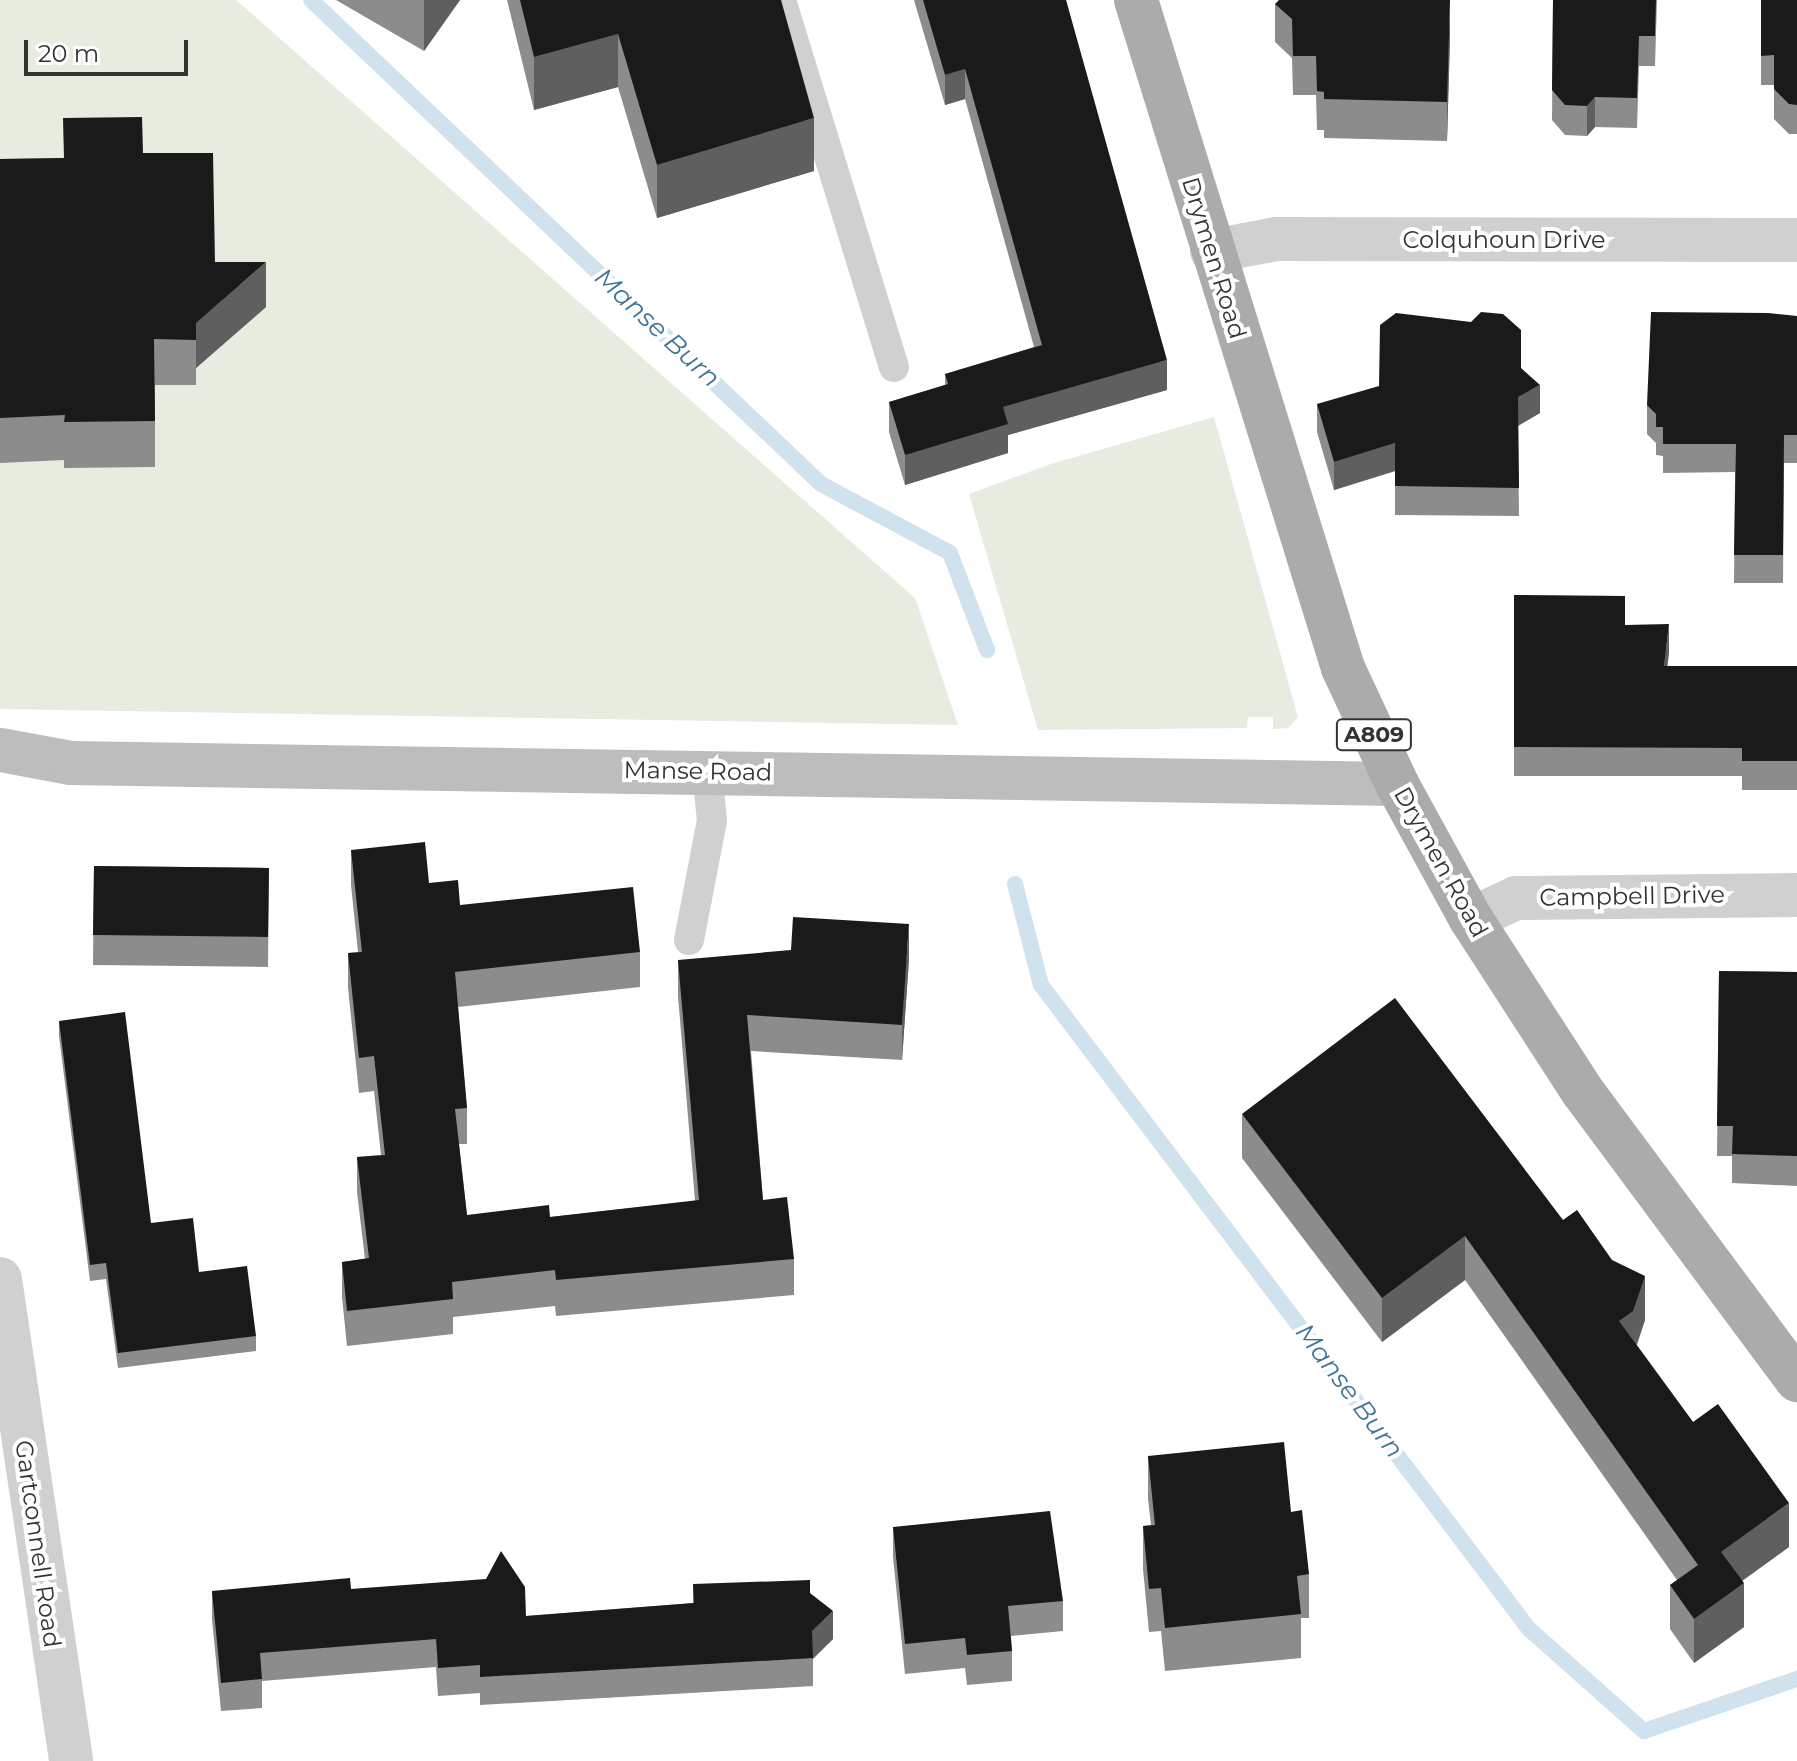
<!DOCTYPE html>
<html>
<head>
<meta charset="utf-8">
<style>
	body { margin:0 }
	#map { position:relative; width:1797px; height:1761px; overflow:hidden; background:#fff; font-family:Montserrat,sans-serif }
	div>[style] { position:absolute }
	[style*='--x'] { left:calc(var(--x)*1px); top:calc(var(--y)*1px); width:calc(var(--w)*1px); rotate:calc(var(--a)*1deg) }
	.green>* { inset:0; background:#e6ecdf }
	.stream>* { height:16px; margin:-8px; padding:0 8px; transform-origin:8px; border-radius:8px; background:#cfe2ee }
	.lane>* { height:30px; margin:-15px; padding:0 15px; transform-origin:15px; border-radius:15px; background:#d0d0d0 }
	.street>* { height:44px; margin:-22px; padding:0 22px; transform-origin:22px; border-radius:22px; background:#d0d0d0 }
	.secondary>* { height:44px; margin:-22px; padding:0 22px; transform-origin:22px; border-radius:22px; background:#bdbdbd }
	.primary>* { height:44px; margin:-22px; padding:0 22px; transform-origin:22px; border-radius:22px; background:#ababab }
	.wall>* { inset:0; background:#8c8c8c }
	.shaded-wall>* { inset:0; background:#5f5f5f }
	.building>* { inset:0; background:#1a1a1a }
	span { translate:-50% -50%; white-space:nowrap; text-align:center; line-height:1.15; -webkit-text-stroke:8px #fff; paint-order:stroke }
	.shield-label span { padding:2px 6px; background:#fff; border:2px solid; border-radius:6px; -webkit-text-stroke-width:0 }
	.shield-label { font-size:22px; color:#333; font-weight:700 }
	.street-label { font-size:24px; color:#333 }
	.water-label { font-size:26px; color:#3f7597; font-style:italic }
	.scale { position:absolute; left:24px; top:40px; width:164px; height:36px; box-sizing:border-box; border:4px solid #333; border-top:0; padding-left:10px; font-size:24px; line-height:28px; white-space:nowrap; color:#333; -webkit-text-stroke:6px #fff; paint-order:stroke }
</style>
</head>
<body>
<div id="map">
	<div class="green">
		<i style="clip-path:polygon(0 0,236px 0,915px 598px,958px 725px,0 709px)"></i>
		<i style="clip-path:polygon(1214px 417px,1298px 717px,1288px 728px,1273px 729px,1273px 717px,1248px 717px,1247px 728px,1038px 730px,969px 494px,1051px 464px)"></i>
	</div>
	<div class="stream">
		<i style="--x:311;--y:0;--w:703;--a:43.5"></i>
		<i style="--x:821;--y:484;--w:146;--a:28.1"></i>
		<i style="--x:950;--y:553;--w:104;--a:69.1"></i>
		<i style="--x:1015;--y:884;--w:104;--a:75.6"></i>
		<i style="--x:1041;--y:985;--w:808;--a:52.85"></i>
		<i style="--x:1529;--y:1629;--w:154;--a:41.6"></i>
		<i style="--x:1644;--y:1731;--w:162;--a:-18.8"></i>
	</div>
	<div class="lane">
		<i style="--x:781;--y:0;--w:384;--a:72.9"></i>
		<i style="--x:689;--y:940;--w:121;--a:-79.1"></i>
		<i style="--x:712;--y:821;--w:50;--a:-95.7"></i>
	</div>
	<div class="street">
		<i style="--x:1212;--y:251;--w:65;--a:-10.6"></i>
		<i style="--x:1276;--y:239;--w:521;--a:0.11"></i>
		<i style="--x:1471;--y:919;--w:50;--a:-25"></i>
		<i style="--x:1516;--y:898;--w:281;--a:-0.6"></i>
		<i style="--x:0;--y:1279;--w:487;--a:81.6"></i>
	</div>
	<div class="secondary">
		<i style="--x:0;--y:750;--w:72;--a:10.4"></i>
		<i style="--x:71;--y:763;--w:1326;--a:0.91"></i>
	</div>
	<div class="primary">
		<i style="--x:1136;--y:0;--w:699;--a:72.78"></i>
		<i style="--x:1343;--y:668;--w:128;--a:65"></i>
		<i style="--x:1397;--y:784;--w:154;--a:61.3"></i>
		<i style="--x:1471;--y:919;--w:206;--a:57.1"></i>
		<i style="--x:1583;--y:1092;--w:359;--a:53.4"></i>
	</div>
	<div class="wall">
		<i style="clip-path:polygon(336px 0,460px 0,424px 51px)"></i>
		<i style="clip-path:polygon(507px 0,781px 0,814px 171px,657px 218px,618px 87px,534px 110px)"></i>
		<i style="clip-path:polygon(914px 0,1066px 0,1167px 390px,1008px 435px,1008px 453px,905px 485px,889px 432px,889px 402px,945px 385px,945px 374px,1034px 347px,965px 99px,945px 105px)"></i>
		<i style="clip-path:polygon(1553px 0,1657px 0,1655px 66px,1639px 66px,1637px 128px,1595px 127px,1587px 136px,1565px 135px,1552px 120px)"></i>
		<i style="clip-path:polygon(1761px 0,1797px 0,1797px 134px,1789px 134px,1774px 119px,1774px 85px,1761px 85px)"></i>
		<i style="clip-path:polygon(1275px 4px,1450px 37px,1447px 141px,1324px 138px,1324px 130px,1317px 130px,1316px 95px,1293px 95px,1292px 58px,1275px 42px)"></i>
		<i style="clip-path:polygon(143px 153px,215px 262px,266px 307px,196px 368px,196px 385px,155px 385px,155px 467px,64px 468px,64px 460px,0 463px,0 159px,63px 158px)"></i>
		<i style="clip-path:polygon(1797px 316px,1797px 463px,1784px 463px,1783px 583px,1734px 583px,1735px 472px,1663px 473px,1663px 456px,1656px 455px,1656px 443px,1647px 434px,1647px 405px)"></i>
		<i style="clip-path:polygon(1521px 368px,1540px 413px,1518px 425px,1519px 516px,1395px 515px,1395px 471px,1334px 490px,1317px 432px,1317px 404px)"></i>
		<i style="clip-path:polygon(1514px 595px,1625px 625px,1669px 653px,1667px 666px,1797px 666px,1797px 790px,1742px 790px,1742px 776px,1514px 776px)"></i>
		<i style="clip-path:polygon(351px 850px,429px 883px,460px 905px,640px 952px,640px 987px,458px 1007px,467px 1108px,467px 1144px,459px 1144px,467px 1215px,550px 1217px,695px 1201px,678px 996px,678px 960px,909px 959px,902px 1060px,751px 1051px,763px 1200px,794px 1259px,794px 1295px,556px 1316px,555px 1306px,453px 1317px,453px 1334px,347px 1346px,342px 1297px,342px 1262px,365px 1259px,357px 1192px,357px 1157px,381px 1155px,374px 1091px,359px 1093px,348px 988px,348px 953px,358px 952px,351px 885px)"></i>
		<i style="clip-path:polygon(94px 866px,269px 868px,268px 967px,93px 965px)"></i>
		<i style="clip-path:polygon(1719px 971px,1797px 972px,1797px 1186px,1732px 1183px,1732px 1156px,1717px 1156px)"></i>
		<i style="clip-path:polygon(59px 1021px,151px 1223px,199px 1272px,256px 1336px,256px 1351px,118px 1368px,106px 1279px,90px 1281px,59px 1036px)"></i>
		<i style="clip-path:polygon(1242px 1114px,1563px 1220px,1645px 1320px,1637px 1345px,1693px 1422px,1789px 1547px,1742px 1581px,1744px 1627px,1694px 1663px,1670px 1629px,1670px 1585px,1677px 1580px,1465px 1280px,1382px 1342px,1242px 1158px)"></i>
		<i style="clip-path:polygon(1148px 1456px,1291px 1512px,1309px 1574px,1309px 1618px,1301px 1618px,1301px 1658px,1165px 1671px,1161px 1631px,1149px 1632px,1143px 1569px,1143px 1526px,1151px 1525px,1148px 1499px)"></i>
		<i style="clip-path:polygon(893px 1527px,1063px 1601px,1063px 1631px,1011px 1636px,1012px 1651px,1012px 1681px,967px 1685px,965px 1668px,905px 1674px,893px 1557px)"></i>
		<i style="clip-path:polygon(693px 1584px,810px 1593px,833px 1639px,813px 1658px,813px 1686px,480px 1705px,480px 1693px,438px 1696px,436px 1667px,262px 1681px,262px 1708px,221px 1711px,212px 1619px,212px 1591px,351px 1589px,526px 1616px,693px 1603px)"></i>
	</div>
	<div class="shaded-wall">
		<i style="clip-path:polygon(424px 0,460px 0,424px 51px)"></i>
		<i style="clip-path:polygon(1450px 0,1450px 37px,1447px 141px,1447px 102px)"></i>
		<i style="clip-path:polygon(618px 34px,618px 87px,534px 110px,534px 57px)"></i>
		<i style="clip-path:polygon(965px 69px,965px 99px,945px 105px,945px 75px)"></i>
		<i style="clip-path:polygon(1595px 97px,1595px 127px,1587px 136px,1587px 106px)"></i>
		<i style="clip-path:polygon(814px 118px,814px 171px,657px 218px,657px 165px)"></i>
		<i style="clip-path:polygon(266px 262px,266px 307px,196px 368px,196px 323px)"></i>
		<i style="clip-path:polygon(1167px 360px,1167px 390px,1008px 435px,1008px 453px,905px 485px,905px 455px,1003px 407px)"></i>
		<i style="clip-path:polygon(1540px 385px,1540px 413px,1518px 426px,1518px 397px)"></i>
		<i style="clip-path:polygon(1395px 443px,1395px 471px,1334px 490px,1334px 462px)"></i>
		<i style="clip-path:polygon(1669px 624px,1669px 653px,1664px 695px,1664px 666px)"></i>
		<i style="clip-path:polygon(909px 924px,909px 959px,902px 1060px,902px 1025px)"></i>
		<i style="clip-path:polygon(1465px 1236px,1465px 1280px,1382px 1342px,1382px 1298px)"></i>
		<i style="clip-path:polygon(1645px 1276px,1645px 1320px,1633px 1355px,1619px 1321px)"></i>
		<i style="clip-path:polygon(1789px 1503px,1789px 1547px,1721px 1596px,1721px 1552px)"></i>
		<i style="clip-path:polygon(1744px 1583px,1744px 1627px,1694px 1663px,1694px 1619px)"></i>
		<i style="clip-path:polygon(833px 1611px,833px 1639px,812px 1660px,812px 1631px)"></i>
	</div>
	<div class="building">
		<i style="clip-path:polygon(520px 0,781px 0,814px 118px,657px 165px,618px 34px,534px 57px)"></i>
		<i style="clip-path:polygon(923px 0,1066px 0,1167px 360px,1003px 407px,1008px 424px,905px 455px,889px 402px,948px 384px,945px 374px,1042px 345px,965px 69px,945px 75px)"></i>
		<i style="clip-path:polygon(1279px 0,1450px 0,1447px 102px,1324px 99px,1324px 92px,1317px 91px,1316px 56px,1293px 56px,1292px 19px,1275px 4px)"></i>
		<i style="clip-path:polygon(1553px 0,1656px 0,1655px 36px,1639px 36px,1637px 98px,1595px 97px,1587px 106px,1565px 105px,1552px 90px)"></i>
		<i style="clip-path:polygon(1761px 0,1797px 0,1797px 105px,1789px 104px,1774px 89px,1774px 55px,1761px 56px)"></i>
		<i style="clip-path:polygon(142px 117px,143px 153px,213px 153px,215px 262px,266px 262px,196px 323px,196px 340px,154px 339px,155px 421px,64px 422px,65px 415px,0 418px,0 159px,64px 158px,63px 118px)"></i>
		<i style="clip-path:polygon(1481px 312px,1503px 314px,1521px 330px,1521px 368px,1540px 385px,1518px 397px,1519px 488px,1395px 486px,1395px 443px,1334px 462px,1317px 404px,1379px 386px,1380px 325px,1396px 313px,1471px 322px)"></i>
		<i style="clip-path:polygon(1651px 312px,1768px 313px,1797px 316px,1797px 435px,1784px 435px,1783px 555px,1734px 555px,1736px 444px,1663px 444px,1663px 427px,1656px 427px,1656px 414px,1647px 405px)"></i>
		<i style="clip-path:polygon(1514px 595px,1625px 596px,1625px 625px,1669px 624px,1664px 666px,1797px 666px,1797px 761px,1742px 761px,1742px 748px,1514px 747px)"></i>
		<i style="clip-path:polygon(425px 842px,429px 883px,458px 880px,460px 905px,633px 887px,640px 952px,455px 972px,467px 1108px,455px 1109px,467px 1215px,549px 1205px,550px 1217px,699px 1200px,678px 960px,791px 950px,793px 917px,909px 924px,902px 1025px,747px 1015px,763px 1200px,787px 1197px,794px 1259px,556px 1280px,555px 1270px,452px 1282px,453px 1299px,347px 1311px,342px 1262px,369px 1258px,357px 1157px,385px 1155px,374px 1056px,359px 1058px,348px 953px,362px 952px,351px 850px)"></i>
		<i style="clip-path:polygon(94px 866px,269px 868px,268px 937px,93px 935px)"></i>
		<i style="clip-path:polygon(1719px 971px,1797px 972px,1797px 1156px,1732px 1154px,1733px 1126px,1717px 1126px)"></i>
		<i style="clip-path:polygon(1395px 998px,1563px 1220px,1577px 1210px,1612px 1260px,1645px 1276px,1633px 1311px,1619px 1321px,1693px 1422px,1718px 1404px,1789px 1503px,1721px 1552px,1744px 1583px,1694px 1619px,1670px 1585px,1698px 1565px,1465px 1236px,1382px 1298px,1242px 1114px)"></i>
		<i style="clip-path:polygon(125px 1012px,151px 1223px,193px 1218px,199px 1272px,247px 1266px,256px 1336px,118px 1353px,106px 1263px,90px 1265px,59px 1021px)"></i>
		<i style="clip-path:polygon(1284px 1442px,1291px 1512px,1302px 1510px,1309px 1574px,1297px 1576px,1301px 1614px,1165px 1628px,1161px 1588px,1149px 1589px,1143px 1526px,1155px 1525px,1148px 1456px)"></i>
		<i style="clip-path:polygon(1050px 1511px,1063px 1601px,1008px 1606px,1012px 1651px,967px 1655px,965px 1638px,905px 1644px,893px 1527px)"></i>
		<i style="clip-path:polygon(501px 1551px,525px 1587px,526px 1616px,694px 1603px,693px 1584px,810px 1580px,810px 1593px,833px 1611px,812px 1631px,813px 1658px,480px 1677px,480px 1665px,438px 1668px,436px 1639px,260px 1653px,262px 1679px,221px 1683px,212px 1591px,350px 1578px,351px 1589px,486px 1579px)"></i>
	</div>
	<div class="shield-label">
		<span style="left:1374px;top:735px">A809</span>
	</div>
	<div class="street-label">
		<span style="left:1504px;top:240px">Colquhoun Drive</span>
		<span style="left:1214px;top:258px;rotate:73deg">Drymen Road</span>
		<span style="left:698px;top:771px;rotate:1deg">Manse Road</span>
		<span style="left:1441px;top:862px;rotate:61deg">Drymen Road</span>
		<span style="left:1632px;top:896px;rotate:-1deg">Campbell Drive</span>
		<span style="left:38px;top:1544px;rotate:82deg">Gartconnell Road</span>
	</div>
	<div class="water-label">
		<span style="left:657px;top:328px;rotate:43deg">Manse Burn</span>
		<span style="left:1349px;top:1391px;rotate:53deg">Manse Burn</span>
	</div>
	<div class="scale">20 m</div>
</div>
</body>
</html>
